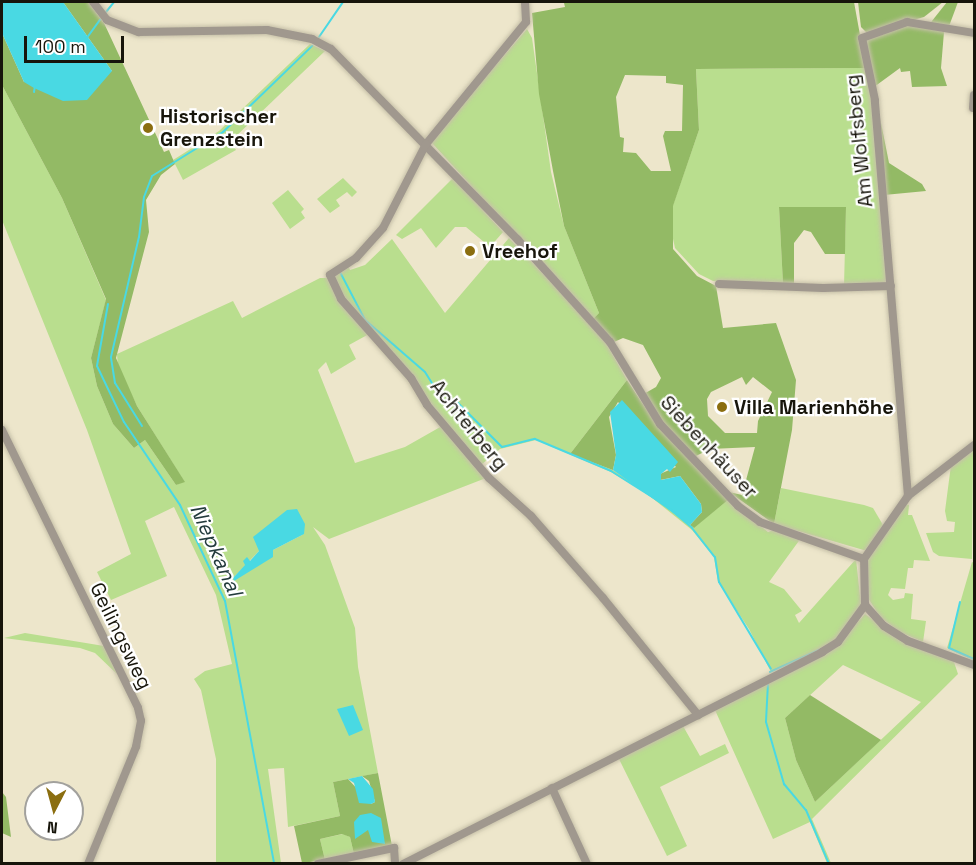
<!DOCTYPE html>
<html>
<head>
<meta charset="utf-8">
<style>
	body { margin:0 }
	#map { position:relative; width:976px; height:865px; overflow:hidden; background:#ede6cb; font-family:"Space Grotesk",sans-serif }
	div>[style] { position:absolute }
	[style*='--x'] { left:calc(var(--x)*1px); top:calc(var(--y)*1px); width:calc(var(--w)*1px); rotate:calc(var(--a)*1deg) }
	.green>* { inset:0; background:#b9de8e }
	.forest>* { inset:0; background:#93ba65 }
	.water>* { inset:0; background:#49d9e3 }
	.stream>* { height:2px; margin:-1px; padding:0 1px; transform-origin:1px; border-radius:1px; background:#49d9e3 }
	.roads { filter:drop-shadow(0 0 2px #c6c0a8) drop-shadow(0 0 2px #c6c0a8) }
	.minor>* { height:8px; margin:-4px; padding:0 4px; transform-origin:4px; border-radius:4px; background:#a0988e }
	.dots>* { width:16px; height:16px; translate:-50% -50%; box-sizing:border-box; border:3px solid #fff; border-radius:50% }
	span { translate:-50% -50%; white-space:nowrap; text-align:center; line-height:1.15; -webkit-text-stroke:4.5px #fff; paint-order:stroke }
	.poi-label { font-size:20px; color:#17150b; font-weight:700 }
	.left { translate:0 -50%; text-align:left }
	.street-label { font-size:20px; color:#17150b }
	.water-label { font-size:21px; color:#233b3c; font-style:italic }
	.frame { position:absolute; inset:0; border:3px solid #17150b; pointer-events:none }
	.north { position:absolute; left:24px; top:781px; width:60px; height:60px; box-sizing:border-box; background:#fff; border:2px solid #a2a19d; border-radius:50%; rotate:186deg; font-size:16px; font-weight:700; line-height:24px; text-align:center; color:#17150b }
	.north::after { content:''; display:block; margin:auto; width:21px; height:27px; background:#8b6e10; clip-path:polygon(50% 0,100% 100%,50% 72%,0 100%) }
	.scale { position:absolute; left:24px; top:36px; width:100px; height:27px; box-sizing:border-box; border:3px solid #17150b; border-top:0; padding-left:8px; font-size:18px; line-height:21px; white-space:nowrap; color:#17150b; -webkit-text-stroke:4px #fff; paint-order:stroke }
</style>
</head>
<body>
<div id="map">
	<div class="green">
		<i style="clip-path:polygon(527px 29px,532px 38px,551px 172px,564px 226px,599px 313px,593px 319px,432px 143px,433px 138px)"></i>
		<i style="clip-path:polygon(310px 44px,325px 51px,231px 141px,236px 150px,183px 180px,173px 160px,219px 131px)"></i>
		<i style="clip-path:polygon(866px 68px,873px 97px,890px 284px,844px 286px,846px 207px,779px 207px,783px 284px,713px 281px,699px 274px,675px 248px,670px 225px,673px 205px,699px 130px,696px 69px)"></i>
		<i style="clip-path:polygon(evenodd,2px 85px,62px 198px,106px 300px,91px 358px,97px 386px,113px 424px,134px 448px,145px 440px,176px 485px,184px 481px,137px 406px,118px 367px,117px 354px,233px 301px,242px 318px,320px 278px,329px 278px,369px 334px,349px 345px,356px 359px,331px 374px,326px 362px,318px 370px,355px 463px,405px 447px,442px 426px,486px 478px,329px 539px,313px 527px,325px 545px,355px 628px,358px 667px,378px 773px,333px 782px,340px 816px,288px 827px,284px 768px,268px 769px,281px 863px,216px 863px,216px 759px,201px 690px,194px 679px,205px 671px,232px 664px,216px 595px,174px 507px,145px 521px,167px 576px,111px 600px,97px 572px,131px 554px,87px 430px,2px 220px,2px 85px,304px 534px,273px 550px,233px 578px,259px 551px,304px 534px)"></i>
		<i style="clip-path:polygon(343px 178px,357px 192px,352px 197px,347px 192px,336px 200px,340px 206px,330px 213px,317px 199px)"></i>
		<i style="clip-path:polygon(453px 178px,503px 232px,490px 247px,466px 227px,455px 227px,436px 248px,421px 228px,402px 239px,396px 235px)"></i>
		<i style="clip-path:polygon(288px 190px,304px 209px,301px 212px,305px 218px,290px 229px,272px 203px)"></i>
		<i style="clip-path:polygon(509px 238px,603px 338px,627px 380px,570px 454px,613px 470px,666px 504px,693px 528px,728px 500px,768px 532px,777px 529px,801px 538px,769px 582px,784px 589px,802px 611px,795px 615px,799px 623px,856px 559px,861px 605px,841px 635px,827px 646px,771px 672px,749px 629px,718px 582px,714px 557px,692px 530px,646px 493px,611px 472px,536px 440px,500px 449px,481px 465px,340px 294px,333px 275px,348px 266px,350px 270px,365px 265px,392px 239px,445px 313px)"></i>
		<i style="clip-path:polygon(973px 448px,972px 559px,939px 556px,933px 552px,926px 533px,954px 532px,955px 522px,947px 521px,945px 511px,951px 465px)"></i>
		<i style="clip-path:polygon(781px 488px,864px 505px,873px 508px,883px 525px,867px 551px,774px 524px)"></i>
		<i style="clip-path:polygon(904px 504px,909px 505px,908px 515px,912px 515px,930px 561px,914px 560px,913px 568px,908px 568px,905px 589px,891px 588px,888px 595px,893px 600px,904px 598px,905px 593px,913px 594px,911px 619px,926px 621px,923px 642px,900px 632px,880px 617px,868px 598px,867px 560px)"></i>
		<i style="clip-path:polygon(972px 562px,974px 563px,974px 661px,947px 648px)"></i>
		<i style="clip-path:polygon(evenodd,865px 614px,907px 644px,953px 659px,958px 674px,812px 819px,831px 863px,827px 863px,810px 822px,773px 839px,715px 710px,834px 648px,865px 614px,843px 665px,921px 702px,815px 802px,796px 760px,785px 718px,843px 665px)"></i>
		<i style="clip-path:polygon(25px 633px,104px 646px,117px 674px,95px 653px,80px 648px,4px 638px)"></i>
		<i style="clip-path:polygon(683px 726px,700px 756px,725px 744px,729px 753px,660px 787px,687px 846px,667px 856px,619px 759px)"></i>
		<i style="clip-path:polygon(343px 834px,350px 837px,354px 854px,325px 860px,320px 839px)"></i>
	</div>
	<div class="forest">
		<i style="clip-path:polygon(63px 2px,88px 2px,104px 23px,164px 152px,169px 150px,175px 164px,161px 175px,146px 200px,149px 232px,116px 358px,137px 406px,185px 482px,176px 485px,145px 440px,134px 448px,113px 424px,97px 386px,91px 358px,106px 299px,62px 198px,2px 85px,2px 33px,24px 82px,112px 71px)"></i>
		<i style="clip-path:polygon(858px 2px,943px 2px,924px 17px,867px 33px,861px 27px)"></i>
		<i style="clip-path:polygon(947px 2px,958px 2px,948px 29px,928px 26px)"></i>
		<i style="clip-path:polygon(evenodd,564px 3px,854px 2px,866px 68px,696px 69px,699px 130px,673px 206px,673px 249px,697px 276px,716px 286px,723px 328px,776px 323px,796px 380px,792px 430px,774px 524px,729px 492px,742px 495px,755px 447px,710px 449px,696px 456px,663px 423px,642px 395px,656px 387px,661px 378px,643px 345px,623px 338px,614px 342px,593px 319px,599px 313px,564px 226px,553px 171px,539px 94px,532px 13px,565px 7px,564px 3px,625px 75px,666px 76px,666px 83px,683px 85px,682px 131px,665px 131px,663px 136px,671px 171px,651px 171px,636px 153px,623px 152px,624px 138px,620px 137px,616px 97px,625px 75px,564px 3px,742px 377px,746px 385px,753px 377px,772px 392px,758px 421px,757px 433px,725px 433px,708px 416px,707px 399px,711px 392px,742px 377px)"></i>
		<i style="clip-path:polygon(909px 24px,944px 32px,941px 68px,947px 86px,912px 87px,910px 71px,901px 72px,900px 68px,874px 87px,865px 39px)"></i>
		<i style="clip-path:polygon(880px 118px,889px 163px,922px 184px,926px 191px,884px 195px)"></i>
		<i style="clip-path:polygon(779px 207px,846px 207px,845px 254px,825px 254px,811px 232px,804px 230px,794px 243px,794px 285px,783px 284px)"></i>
		<i style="clip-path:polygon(627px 380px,658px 427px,728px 500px,694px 528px,690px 525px,702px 512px,701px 504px,680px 476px,660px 480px,660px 474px,676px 467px,618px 402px,609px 417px,616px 455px,613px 470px,570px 454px)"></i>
		<i style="clip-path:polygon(810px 695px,881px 740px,815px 802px,796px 760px,785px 718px)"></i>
		<i style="clip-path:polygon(378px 773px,392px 846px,354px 854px,350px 837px,342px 834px,320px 839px,325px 860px,302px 863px,294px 826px,340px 816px,333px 782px,348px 779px,371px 804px,375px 802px,369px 781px,362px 776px)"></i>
		<i style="clip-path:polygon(2px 792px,6px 797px,11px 837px,2px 833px)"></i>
	</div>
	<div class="water">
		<i style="clip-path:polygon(2px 2px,63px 2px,112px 71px,87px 100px,63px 101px,34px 88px,24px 82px,2px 33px)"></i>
		<i style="clip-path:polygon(622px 400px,678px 462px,670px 472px,667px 469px,661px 474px,661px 480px,680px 476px,701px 504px,702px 512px,690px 525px,613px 470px,616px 455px,610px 412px)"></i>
		<i style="clip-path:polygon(297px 509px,305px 524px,304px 534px,273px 550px,273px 557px,234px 581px,233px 578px,245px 565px,243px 561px,247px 557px,250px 561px,259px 551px,253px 537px,287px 510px)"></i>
		<i style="clip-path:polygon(353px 705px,363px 730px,349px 736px,337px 709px)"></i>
		<i style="clip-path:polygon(362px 776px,373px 789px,375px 802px,371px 804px,359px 803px,354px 783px,348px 779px)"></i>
		<i style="clip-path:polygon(371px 813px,381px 818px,385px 844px,372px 842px,368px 830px,355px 839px,354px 822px,360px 815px)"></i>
	</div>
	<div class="stream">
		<i style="--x:106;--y:12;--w:13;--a:-51"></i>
		<i style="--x:319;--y:37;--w:42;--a:-55.6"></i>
		<i style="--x:86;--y:39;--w:24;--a:-54"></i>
		<i style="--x:34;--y:92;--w:6;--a:-81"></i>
		<i style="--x:340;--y:272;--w:54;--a:62.5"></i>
		<i style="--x:365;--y:320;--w:79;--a:40.9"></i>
		<i style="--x:425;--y:372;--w:34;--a:58"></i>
		<i style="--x:443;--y:401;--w:13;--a:0"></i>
		<i style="--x:456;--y:401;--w:65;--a:45"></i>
		<i style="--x:502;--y:447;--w:34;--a:-14"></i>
		<i style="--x:535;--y:439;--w:82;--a:22.8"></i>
		<i style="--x:611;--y:471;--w:64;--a:32.2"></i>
		<i style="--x:665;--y:505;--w:35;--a:40"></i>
		<i style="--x:692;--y:528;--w:37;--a:52"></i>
		<i style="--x:715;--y:557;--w:25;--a:81"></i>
		<i style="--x:719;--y:582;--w:101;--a:59.1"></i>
		<i style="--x:108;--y:304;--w:63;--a:100.1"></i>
		<i style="--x:97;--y:366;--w:62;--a:64.3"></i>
		<i style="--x:124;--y:422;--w:100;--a:56"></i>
		<i style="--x:180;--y:505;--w:106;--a:64.9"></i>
		<i style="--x:225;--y:601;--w:268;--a:79.4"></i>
		<i style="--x:142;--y:426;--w:51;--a:-122.1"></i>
		<i style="--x:115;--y:383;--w:26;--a:-99"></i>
		<i style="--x:111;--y:357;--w:123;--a:-76.9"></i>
		<i style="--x:139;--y:237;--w:40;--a:-82.9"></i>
		<i style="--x:144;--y:197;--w:22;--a:-69"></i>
		<i style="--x:152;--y:176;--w:84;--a:-31.8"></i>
		<i style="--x:223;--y:132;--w:124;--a:-44"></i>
		<i style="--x:960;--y:602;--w:47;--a:103.4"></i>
		<i style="--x:949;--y:648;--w:27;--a:24"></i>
		<i style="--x:770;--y:672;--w:56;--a:-24.3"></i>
		<i style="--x:768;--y:683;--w:39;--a:93"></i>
		<i style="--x:766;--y:722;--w:65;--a:73.8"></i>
		<i style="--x:784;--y:784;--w:34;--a:50"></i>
		<i style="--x:806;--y:810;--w:59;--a:66.9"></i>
	</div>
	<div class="roads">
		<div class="minor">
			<i style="--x:93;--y:2;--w:23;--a:52"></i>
			<i style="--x:107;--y:20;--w:34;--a:21"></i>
			<i style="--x:139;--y:32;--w:128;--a:-0.9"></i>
			<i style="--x:267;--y:30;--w:46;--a:11.3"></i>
			<i style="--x:312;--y:39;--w:21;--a:28"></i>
			<i style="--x:331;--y:49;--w:267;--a:45.6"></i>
			<i style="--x:518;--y:240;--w:137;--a:48"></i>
			<i style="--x:610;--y:342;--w:96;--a:58.6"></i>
			<i style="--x:660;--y:424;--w:113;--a:46.4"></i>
			<i style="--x:738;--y:506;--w:27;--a:36"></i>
			<i style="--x:760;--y:522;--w:110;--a:19.6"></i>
			<i style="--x:525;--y:2;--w:20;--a:87"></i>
			<i style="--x:526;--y:22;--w:158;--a:129.3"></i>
			<i style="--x:426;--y:144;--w:94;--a:117.1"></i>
			<i style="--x:383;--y:228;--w:40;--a:132"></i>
			<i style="--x:356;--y:258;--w:31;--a:147"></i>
			<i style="--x:330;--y:275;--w:26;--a:65"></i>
			<i style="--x:341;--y:299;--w:106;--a:48.5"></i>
			<i style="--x:411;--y:378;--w:31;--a:59"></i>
			<i style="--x:427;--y:405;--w:96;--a:49.7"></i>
			<i style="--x:489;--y:478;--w:57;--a:42.1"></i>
			<i style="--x:531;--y:516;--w:109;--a:48.7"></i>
			<i style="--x:603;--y:598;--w:151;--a:50.9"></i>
			<i style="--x:973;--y:108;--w:13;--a:-86"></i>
			<i style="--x:719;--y:284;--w:104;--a:2.2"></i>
			<i style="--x:823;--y:288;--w:68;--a:-1.7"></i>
			<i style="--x:2;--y:430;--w:309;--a:63.9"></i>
			<i style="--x:138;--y:708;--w:13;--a:77"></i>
			<i style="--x:141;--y:721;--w:26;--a:101"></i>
			<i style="--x:136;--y:747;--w:126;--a:112.3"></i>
			<i style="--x:908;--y:496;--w:397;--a:-94.8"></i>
			<i style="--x:875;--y:100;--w:63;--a:-101.8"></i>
			<i style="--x:862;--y:38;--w:48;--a:-19.6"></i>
			<i style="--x:907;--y:22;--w:68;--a:9.3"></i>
			<i style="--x:864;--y:559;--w:77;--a:-55.1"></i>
			<i style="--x:908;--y:496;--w:83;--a:-37.7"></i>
			<i style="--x:865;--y:605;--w:28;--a:48"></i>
			<i style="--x:884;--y:626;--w:28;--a:32"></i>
			<i style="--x:908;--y:641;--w:70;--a:20"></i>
			<i style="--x:552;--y:788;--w:84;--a:65.3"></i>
			<i style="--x:318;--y:864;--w:78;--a:-11.9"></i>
			<i style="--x:394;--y:848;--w:16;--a:86"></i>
			<i style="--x:403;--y:864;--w:470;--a:-26.8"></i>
			<i style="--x:822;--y:652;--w:19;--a:-32"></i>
			<i style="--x:838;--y:642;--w:46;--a:-53.9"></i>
			<i style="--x:865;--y:605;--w:46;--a:-91.2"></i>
		</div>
	</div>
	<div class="dots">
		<i style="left:148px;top:128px;background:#8b6e10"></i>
		<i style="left:470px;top:251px;background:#8b6e10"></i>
		<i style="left:722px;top:407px;background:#8b6e10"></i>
	</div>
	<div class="poi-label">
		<span class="left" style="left:160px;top:128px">Historischer<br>Grenzstein</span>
		<span class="left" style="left:482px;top:251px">Vreehof</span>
		<span class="left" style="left:734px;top:407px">Villa Marienhöhe</span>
	</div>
	<div class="street-label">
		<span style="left:859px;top:141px;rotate:-96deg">Am Wolfsberg</span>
		<span style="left:469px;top:425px;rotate:51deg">Achterberg</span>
		<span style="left:709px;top:447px;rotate:47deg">Siebenhäuser</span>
		<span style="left:121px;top:636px;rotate:64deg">Geilingsweg</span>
	</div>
	<div class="water-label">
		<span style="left:216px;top:550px;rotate:66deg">Niepkanal</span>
	</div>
	<div class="frame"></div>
	<div class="north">N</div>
	<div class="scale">100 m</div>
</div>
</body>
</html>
